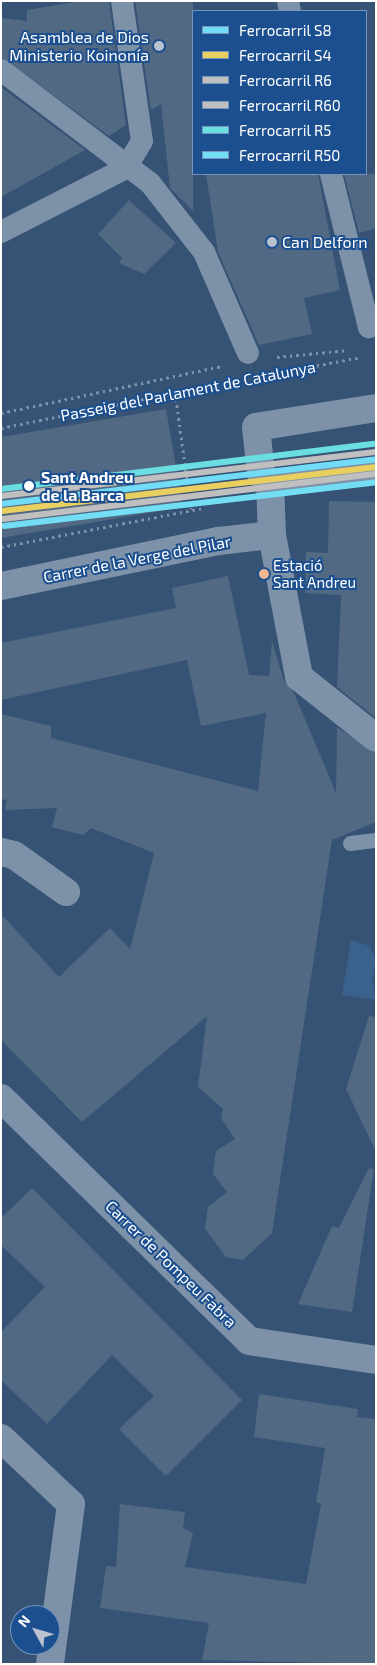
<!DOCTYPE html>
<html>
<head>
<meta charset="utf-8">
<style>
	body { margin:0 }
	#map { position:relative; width:377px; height:1665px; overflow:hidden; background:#365274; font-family:"Exo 2",sans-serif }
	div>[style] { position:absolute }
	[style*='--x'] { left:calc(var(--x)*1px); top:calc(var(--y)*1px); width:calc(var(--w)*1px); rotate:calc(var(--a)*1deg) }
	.water>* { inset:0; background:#3b618d }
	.building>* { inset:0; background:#526984 }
	.path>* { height:3px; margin-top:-1.5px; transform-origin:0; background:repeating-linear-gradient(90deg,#7d92a8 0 2.5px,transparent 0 6.5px) }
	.service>* { height:15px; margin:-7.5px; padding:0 7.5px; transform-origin:7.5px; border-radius:7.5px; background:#7d92a8 }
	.pedestrian>* { height:22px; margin:-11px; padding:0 11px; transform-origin:11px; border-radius:11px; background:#7d92a8 }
	.minor>* { height:28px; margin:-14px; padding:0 14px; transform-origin:14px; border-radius:14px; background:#7d92a8 }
	.rail-1>* { height:6px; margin:-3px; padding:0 3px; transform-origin:3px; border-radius:3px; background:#72dcf7 }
	.rail-2>* { height:6px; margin:-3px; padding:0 3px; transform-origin:3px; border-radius:3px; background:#e9ce60 }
	.rail-3>* { height:6px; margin:-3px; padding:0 3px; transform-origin:3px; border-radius:3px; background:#bfbfbf }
	.rail-4>* { height:6px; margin:-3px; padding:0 3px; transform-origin:3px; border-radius:3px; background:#bfbfbf }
	.rail-5>* { height:6px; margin:-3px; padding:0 3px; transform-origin:3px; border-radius:3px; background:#6bdee1 }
	.rail-6>* { height:6px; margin:-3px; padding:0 3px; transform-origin:3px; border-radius:3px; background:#73def3 }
	.dots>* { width:14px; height:14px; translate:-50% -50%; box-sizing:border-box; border:2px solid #1b4f8f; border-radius:50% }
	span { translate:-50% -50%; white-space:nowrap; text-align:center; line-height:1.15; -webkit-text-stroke:4px #1b4f8f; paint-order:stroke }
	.bus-label { font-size:15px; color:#fff }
	.left { translate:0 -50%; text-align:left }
	.poi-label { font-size:16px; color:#fff }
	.right { translate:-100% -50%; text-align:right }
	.street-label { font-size:16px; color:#fff }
	.stop-label { font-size:16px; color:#fff; font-weight:700 }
	.frame { position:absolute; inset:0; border:2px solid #fff; pointer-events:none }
	.legend { position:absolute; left:192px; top:10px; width:175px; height:165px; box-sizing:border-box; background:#1b4f8f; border:1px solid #7695bc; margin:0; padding:6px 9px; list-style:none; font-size:15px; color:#fff }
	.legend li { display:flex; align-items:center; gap:10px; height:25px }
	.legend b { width:25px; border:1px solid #7695bc }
	.north { position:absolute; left:10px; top:1605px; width:50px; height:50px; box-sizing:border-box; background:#1b4f8f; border:1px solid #7695bc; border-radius:50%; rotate:309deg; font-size:14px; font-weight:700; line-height:20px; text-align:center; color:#fff }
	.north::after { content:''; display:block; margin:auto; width:18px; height:22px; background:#b9c2ce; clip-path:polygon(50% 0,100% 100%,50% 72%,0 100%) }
</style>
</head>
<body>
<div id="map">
	<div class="water">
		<i style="clip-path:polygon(351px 940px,370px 946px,376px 961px,372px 980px,376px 1000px,342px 995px)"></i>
	</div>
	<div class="building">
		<i style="clip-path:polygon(80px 1px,109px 1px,126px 125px,109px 136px,1px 57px,1px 18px,27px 21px,27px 10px)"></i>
		<i style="clip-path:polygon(135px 1px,193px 1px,193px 211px,170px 188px,161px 104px,151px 110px)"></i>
		<i style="clip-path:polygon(1px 87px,85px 150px,1px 197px)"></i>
		<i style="clip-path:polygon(206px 174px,318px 174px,340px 290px,304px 298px,312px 334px,259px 345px,218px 252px)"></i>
		<i style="clip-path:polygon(344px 174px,376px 174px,376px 228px,359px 233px)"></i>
		<i style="clip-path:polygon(129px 200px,176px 243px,144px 274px,119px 263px,122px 258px,98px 234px)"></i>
		<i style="clip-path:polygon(166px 409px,183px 507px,1px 538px,1px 437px)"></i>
		<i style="clip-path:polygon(329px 501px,376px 502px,376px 718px,337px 687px,341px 595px,305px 593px,306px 552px,328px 553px)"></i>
		<i style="clip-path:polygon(228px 576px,249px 675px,269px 676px,272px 641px,284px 681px,294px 693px,336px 793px,337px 727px,376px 753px,376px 822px,332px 840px,272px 1233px,243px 1260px,226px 1257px,205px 1229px,208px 1207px,227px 1192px,213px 1174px,216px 1151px,235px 1139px,221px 1118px,223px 1109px,198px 1087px,207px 1016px,82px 1122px,1px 1040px,1px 914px,59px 977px,110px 928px,130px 949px,154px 853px,91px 828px,83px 835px,52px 827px,57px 808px,5px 810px,7px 800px,1px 799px,1px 714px,51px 726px,51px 738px,258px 791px,266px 713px,201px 726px,187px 660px,1px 700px,1px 643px,176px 608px,172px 588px)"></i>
		<i style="clip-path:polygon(369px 1016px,376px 1017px,376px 1152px,346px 1089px)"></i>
		<i style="clip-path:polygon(369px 1168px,374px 1169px,352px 1312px,298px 1304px,332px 1226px,339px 1228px)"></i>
		<i style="clip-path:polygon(32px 1188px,242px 1400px,166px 1476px,119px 1429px,154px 1396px,112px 1355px,47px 1424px,1px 1380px,1px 1332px,45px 1287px,1px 1245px,1px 1218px)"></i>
		<i style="clip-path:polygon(259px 1394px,358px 1409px,357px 1417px,376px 1419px,376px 1664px,202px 1660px,209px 1623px,100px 1608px,106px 1566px,116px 1567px,120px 1504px,185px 1512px,183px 1528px,193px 1533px,185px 1567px,306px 1584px,321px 1504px,316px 1502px,325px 1448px,254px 1437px)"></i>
	</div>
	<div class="path">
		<i style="--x:277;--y:357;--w:71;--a:-5.6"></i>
		<i style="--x:272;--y:374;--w:91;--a:-10.8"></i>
		<i style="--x:175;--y:392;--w:118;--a:82.2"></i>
		<i style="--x:1;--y:413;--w:226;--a:-12"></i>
		<i style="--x:1;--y:428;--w:237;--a:-11.5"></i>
		<i style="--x:1;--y:547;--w:207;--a:-10.9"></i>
	</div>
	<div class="service">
		<i style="--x:350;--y:843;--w:26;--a:-7"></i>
	</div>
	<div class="pedestrian">
		<i style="--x:122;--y:1;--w:141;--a:81.9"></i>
		<i style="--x:142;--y:141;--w:31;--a:121"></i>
		<i style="--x:288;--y:1;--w:10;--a:79"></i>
		<i style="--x:1;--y:70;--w:187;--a:37.2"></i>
		<i style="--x:150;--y:183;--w:88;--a:52"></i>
		<i style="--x:204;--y:252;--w:110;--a:66.5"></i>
		<i style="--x:331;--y:174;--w:158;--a:76.1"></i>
		<i style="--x:1;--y:232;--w:140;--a:-27.1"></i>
	</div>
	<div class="minor">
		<i style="--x:376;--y:408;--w:121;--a:171"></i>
		<i style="--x:256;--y:427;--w:47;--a:83.9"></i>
		<i style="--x:261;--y:474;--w:13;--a:45"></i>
		<i style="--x:270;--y:483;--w:52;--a:87.8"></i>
		<i style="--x:272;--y:535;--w:145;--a:79.2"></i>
		<i style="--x:299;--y:677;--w:98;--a:38.4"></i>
		<i style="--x:270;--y:483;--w:107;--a:-6.5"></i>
		<i style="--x:1;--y:586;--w:223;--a:-11.7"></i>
		<i style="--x:219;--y:541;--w:53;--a:-6.5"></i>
		<i style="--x:1;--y:852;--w:13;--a:13"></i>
		<i style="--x:14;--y:855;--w:64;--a:35.4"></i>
		<i style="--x:1;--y:1098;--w:347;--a:44.4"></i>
		<i style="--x:249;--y:1341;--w:128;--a:8.5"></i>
		<i style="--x:1;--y:1438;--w:96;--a:43.3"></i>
		<i style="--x:71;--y:1504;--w:161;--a:97.5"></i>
	</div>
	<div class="rail-1">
		<i style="--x:1;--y:504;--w:378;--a:-6.8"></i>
	</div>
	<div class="rail-2">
		<i style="--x:2;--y:511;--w:377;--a:-6.7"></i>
	</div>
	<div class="rail-3">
		<i style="--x:1;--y:496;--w:377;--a:-6.7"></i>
	</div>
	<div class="rail-4">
		<i style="--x:3;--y:519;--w:376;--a:-6.9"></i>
	</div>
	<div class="rail-5">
		<i style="--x:1;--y:489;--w:376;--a:-6.9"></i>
	</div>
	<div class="rail-6">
		<i style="--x:4;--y:526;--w:375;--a:-6.7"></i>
	</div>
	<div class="dots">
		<i style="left:159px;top:46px;background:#b9c2ce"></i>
		<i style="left:272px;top:242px;background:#b9c2ce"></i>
		<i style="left:29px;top:486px;background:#fff"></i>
		<i style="left:264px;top:574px;background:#f1b78d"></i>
	</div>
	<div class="bus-label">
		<span class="left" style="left:273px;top:574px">Estació<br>Sant Andreu</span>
	</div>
	<div class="poi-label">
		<span class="right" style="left:149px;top:46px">Asamblea de Dios<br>Ministerio Koinonía</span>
		<span class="left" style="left:282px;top:242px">Can Delforn</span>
	</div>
	<div class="street-label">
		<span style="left:188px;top:391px;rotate:-11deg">Passeig del Parlament de Catalunya</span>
		<span style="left:137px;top:559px;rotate:-11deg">Carrer de la Verge del Pilar</span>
		<span style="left:171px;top:1264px;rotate:44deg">Carrer de Pompeu Fabra</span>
	</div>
	<div class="stop-label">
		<span class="left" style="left:41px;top:486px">Sant Andreu<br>de la Barca</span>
	</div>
	<div class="frame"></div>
	<ul class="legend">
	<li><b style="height:6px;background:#72dcf7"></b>Ferrocarril S8</li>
	<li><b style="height:6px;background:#e9ce60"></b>Ferrocarril S4</li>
	<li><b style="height:6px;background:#bfbfbf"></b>Ferrocarril R6</li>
	<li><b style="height:6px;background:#bfbfbf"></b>Ferrocarril R60</li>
	<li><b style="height:6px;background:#6bdee1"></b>Ferrocarril R5</li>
	<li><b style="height:6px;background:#73def3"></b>Ferrocarril R50</li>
	</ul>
	<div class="north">N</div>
</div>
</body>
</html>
